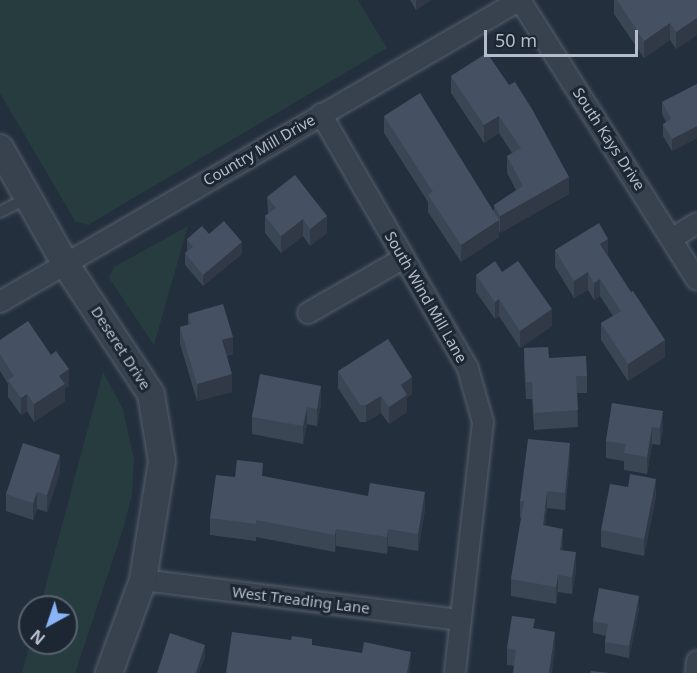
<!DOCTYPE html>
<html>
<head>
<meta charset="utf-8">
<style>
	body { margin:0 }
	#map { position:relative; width:697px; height:673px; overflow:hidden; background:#242f3e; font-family:"Noto Sans",sans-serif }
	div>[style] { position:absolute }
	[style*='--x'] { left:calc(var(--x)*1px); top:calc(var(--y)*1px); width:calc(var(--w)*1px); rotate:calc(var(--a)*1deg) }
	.green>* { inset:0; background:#263c3f }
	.roads { filter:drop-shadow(0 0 2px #565f6c) drop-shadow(0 0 2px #565f6c) }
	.service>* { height:10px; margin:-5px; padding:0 5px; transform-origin:5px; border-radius:5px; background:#38414e }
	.minor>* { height:20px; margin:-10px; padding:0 10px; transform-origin:10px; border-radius:10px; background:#38414e }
	.tertiary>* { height:26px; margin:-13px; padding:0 13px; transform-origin:13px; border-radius:13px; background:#38414e }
	.wall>* { inset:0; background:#3b4654 }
	.shaded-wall>* { inset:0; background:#303945 }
	.building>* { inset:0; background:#455162 }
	span { translate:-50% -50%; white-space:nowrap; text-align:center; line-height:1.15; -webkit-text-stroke:6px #1d2633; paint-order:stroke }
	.street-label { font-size:15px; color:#b4bcc9 }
	.north { position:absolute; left:18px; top:595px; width:60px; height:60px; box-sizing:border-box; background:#1d2633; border:2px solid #59626f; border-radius:50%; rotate:220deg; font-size:16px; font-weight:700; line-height:24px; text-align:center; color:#b4bcc9 }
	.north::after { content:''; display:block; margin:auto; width:21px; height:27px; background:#8ab4f8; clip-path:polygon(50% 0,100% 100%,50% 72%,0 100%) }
	.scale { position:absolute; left:484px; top:30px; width:154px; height:27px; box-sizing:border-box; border:3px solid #b4bcc9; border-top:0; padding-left:8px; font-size:18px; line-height:21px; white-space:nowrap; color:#b4bcc9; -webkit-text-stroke:4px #1d2633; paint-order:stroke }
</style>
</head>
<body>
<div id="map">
	<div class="green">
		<i style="clip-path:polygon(0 0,358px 0,387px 48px,88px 225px,75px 221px,0 93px)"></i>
		<i style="clip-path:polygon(188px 226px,154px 345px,109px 278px,114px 267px)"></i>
		<i style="clip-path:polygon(103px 372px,123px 409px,134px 460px,132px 494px,124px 526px,75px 673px,22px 673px,30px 643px,66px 643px,66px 607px,40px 607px)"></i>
	</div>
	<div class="roads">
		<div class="service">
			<i style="--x:0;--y:212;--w:31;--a:-27"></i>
		</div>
		<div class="minor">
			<i style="--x:520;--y:0;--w:331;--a:57.7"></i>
			<i style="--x:321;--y:114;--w:294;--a:60"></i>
			<i style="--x:468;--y:369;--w:55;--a:74.2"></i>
			<i style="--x:483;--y:422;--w:253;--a:96.4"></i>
			<i style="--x:673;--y:238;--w:28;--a:-32"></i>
			<i style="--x:0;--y:302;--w:601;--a:-30.15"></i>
			<i style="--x:308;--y:313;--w:111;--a:-29.8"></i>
			<i style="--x:143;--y:580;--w:320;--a:7.2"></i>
			<i style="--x:696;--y:673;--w:12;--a:-85"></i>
		</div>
		<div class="tertiary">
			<i style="--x:0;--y:148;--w:134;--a:60.6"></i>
			<i style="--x:66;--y:265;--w:154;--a:56.6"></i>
			<i style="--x:151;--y:394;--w:68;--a:80.7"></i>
			<i style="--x:162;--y:461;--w:121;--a:99.1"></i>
			<i style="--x:143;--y:580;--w:99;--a:110.1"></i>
		</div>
	</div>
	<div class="wall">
		<i style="clip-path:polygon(410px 0,431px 0,416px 10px)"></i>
		<i style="clip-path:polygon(614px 0,697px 0,697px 35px,676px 49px,670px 40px,644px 58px,614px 14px)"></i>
		<i style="clip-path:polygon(487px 53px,569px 194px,500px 233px,499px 231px,499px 237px,461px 262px,428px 212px,428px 202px,384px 133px,384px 116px,494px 211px,494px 205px,516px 190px,507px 173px,507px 156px,512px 153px,499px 133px,484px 143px,451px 93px,451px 76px)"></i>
		<i style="clip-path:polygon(697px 84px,697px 138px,672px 151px,663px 136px,663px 124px,666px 122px,662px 114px,662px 102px)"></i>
		<i style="clip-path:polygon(267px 197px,327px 233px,310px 246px,303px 236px,281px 253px,265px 233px,265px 216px,268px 214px)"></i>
		<i style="clip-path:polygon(209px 234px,242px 254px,203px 286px,185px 265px,185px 253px,187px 251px,187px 239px)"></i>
		<i style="clip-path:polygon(555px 250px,608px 256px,665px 357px,628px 381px,601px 340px,601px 323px,613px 316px,600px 296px,594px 300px,588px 290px,574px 298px,555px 267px)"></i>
		<i style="clip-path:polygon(502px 272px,552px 326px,520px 348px,499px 316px,495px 319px,476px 292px,476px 275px)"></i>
		<i style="clip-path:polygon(188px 314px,233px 354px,227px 356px,232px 392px,197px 401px,180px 344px,180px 327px,188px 325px)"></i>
		<i style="clip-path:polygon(0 340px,69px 386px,65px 389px,65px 401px,34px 422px,27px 411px,21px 415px,8px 397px,8px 384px,0 371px)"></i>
		<i style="clip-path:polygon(524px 348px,549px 358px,587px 376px,587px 393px,577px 393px,578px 427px,534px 430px,532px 399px,526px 399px,524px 366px)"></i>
		<i style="clip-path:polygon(338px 371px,412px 394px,407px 398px,407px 412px,389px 424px,381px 413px,366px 422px,360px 422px,338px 388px)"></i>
		<i style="clip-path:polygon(321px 403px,317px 426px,307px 424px,303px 444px,252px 434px,252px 417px)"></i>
		<i style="clip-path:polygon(612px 403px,663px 428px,660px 445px,652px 444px,647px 474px,624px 470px,624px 461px,606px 458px,606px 441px)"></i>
		<i style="clip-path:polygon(570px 460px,565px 510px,547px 508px,545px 526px,563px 546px,562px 550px,576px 570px,572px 594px,558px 592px,556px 604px,511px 596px,511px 579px,521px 518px,520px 518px,520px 501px)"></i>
		<i style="clip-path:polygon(60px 472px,47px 512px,37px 509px,33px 520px,6px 511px,6px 494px)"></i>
		<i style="clip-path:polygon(263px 476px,425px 509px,418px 551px,388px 546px,387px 554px,336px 546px,335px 552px,256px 537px,256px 541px,210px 535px,210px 518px,235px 477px)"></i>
		<i style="clip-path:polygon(628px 487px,656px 496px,644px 556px,601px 547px,601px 530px)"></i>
		<i style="clip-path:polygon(639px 608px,629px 658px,605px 653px,605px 642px,606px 636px,593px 633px,593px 621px)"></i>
		<i style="clip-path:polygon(535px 629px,555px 649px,514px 666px,507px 665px,507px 648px)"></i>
	</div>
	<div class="shaded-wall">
		<i style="clip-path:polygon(416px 0,431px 0,416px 10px)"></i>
		<i style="clip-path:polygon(697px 18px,697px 35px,676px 49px,676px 32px)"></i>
		<i style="clip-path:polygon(670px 23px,670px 40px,644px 58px,644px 41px)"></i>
		<i style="clip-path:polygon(499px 116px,499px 133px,484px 143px,484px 125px)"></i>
		<i style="clip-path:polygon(697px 126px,697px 138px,672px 151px,672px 139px)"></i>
		<i style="clip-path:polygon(569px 177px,569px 194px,500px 233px,500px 216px)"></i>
		<i style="clip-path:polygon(327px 216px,327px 233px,310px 246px,310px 229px)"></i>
		<i style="clip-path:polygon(303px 219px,303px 236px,281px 253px,281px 236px)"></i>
		<i style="clip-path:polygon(499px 220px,499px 237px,461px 262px,461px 245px)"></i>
		<i style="clip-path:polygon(608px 239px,608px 256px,600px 244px)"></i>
		<i style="clip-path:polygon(242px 242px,242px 254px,203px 286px,203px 275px)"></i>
		<i style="clip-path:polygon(588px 272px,588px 290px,574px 298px,574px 281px)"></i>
		<i style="clip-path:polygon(600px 279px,600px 296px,594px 300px,594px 283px)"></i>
		<i style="clip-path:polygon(499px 299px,499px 316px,495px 319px,495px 302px)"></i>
		<i style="clip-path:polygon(552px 309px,552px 326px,520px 348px,520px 331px)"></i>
		<i style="clip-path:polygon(233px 337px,233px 354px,222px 357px,222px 340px)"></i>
		<i style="clip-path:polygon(665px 340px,665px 357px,628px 381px,628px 364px)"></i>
		<i style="clip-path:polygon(69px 369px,69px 386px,65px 389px,65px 401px,34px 422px,34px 404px,59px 376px)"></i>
		<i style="clip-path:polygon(232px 374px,232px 392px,197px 401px,197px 384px)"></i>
		<i style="clip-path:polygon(412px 377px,412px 394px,407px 398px,407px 412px,389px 424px,389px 407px,401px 385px)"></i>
		<i style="clip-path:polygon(321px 386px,321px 403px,317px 426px,317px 409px)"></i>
		<i style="clip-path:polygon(27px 394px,27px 411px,21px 415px,21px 398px)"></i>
		<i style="clip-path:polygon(381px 396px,381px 413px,366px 422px,366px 405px)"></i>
		<i style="clip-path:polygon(307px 407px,307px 424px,303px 444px,303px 426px)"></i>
		<i style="clip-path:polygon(663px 411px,663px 428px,660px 445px,660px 428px)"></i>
		<i style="clip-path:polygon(652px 427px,652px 444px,647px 474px,647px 457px)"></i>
		<i style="clip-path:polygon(570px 443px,570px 460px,565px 510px,565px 493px)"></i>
		<i style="clip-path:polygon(60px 455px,60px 472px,47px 512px,47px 495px)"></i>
		<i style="clip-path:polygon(656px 479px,656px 496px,644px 556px,644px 539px)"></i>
		<i style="clip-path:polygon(547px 491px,547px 508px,543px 542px,543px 525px)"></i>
		<i style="clip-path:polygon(37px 492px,37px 509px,33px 520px,33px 503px)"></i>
		<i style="clip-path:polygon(425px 492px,425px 509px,418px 551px,418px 534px)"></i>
		<i style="clip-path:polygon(336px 529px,336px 546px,335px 552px,335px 535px)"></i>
		<i style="clip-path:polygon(388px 529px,388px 546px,387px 554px,387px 537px)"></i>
		<i style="clip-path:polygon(563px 529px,563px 546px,560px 567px,560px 550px)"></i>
		<i style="clip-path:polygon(576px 552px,576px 570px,572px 594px,572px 577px)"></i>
		<i style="clip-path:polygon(558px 575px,558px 592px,556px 604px,556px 587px)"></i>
		<i style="clip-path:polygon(639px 596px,639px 608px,629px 658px,629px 646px)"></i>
		<i style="clip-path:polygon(555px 632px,555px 649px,552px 673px,549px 673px)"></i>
		<i style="clip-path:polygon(205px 645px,205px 657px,199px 673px,196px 673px)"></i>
		<i style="clip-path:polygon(411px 652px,410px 673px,407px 673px)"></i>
	</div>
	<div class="building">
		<i style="clip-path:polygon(617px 0,697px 0,697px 18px,676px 32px,670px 23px,644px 41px)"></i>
		<i style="clip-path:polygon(487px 53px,509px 85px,515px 82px,532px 109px,569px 177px,500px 216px,494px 205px,523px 186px,507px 156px,521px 148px,499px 116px,484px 125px,451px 76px)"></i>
		<i style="clip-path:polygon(697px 84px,697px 126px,672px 139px,663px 124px,671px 119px,662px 102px)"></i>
		<i style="clip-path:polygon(420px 93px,499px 220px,461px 245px,428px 195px,433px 192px,384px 116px)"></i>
		<i style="clip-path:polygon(295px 175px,327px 216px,310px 229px,303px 219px,281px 236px,265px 216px,276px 208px,267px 197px)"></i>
		<i style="clip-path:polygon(224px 221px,242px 242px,203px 275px,185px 253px,193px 247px,187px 239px,202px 226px,209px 234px)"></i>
		<i style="clip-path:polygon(599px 223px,608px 239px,600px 244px,631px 292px,633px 291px,665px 340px,628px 364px,601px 323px,621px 311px,600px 279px,594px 283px,588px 272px,574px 281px,555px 250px)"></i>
		<i style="clip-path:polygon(495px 261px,502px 272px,518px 261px,552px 309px,520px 331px,499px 299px,495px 302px,476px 275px)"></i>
		<i style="clip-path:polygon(223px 304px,233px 337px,222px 340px,232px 374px,197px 384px,180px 327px,191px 324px,188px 314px)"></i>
		<i style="clip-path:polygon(28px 321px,51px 355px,56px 351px,69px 369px,59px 376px,65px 384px,34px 404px,27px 394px,21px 398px,8px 380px,14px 376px,0 354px,0 340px)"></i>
		<i style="clip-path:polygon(388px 339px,412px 377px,401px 385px,407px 395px,389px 407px,381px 396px,366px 405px,360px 405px,338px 371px)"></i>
		<i style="clip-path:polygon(548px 347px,549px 358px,586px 356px,587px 376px,576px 376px,578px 410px,534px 413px,532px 382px,526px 382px,524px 348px)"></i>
		<i style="clip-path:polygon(260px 374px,321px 386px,317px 409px,307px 407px,303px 426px,252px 417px)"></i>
		<i style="clip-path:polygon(612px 403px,663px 411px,660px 428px,652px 427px,647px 457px,624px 453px,626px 444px,606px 441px)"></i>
		<i style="clip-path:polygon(528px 439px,570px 443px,565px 493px,547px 491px,543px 525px,563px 529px,560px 550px,576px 552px,572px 577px,558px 575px,556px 587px,511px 579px,524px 501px,520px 501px)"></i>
		<i style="clip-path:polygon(23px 443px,60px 455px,47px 495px,37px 492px,33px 503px,6px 494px)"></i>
		<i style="clip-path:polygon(237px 460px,263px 463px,262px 476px,368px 496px,370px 483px,425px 492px,418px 534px,388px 529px,387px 537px,336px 529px,335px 535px,256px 520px,256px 524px,210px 518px,216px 475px,235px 477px)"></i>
		<i style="clip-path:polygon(630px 474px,656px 479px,644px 539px,601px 530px,610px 484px,628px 487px)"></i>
		<i style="clip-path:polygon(599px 588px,639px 596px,629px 646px,605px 642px,608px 624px,593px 621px)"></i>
		<i style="clip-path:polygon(512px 616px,535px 619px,533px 628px,555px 632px,549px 673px,513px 673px,516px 650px,507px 648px)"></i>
		<i style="clip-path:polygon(232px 632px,291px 640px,292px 636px,312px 639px,312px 645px,362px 653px,364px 642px,411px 652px,407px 673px,226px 673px)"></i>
		<i style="clip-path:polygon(170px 633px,205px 645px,196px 673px,157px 673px)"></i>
		<i style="clip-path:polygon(591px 671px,610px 673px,590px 673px)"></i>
	</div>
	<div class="street-label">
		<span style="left:609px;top:139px;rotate:57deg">South Kays Drive</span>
		<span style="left:259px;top:150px;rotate:-30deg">Country Mill Drive</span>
		<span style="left:426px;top:297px;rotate:60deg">South Wind Mill Lane</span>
		<span style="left:121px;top:348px;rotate:57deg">Deseret Drive</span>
		<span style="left:301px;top:600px;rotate:7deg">West Treading Lane</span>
	</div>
	<div class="north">N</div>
	<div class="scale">50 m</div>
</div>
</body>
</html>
